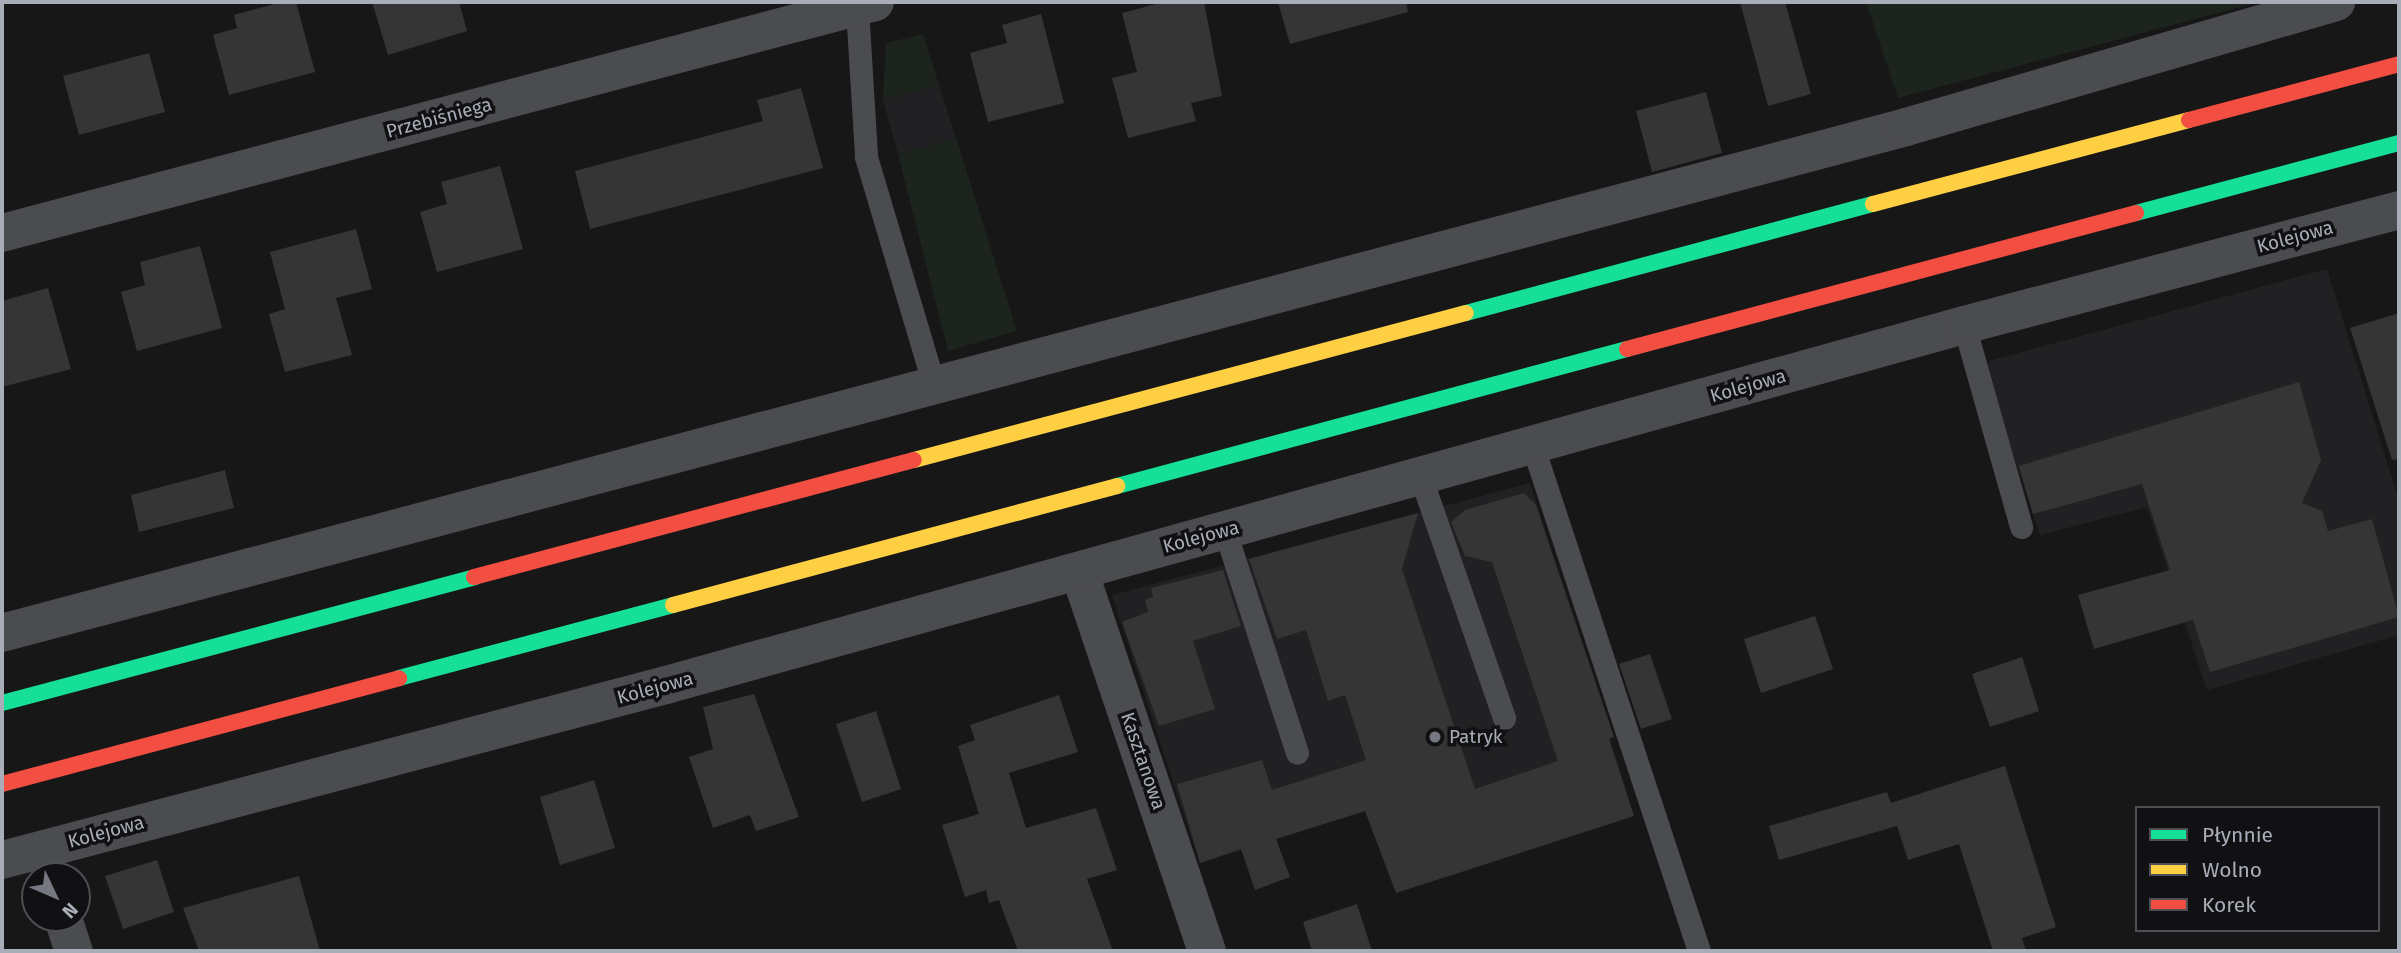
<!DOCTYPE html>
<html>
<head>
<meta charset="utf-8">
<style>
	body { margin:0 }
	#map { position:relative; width:2401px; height:953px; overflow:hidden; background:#171717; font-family:"Fira Sans",sans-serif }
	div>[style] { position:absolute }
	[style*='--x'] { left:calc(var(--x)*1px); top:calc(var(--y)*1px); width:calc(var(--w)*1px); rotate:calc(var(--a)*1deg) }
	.built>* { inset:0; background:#212123 }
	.green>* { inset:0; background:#1d241e }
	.building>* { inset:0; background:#353536 }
	.lane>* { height:23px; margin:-11.5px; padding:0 11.5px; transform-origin:11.5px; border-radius:11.5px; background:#4b4c50 }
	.street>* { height:38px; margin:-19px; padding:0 19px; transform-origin:19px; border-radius:19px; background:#4b4c50 }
	.fast>* { height:16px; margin:-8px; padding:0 8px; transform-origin:8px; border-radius:8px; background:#16e098 }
	.slow>* { height:16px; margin:-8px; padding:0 8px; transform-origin:8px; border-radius:8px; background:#ffcf43 }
	.jam>* { height:16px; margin:-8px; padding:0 8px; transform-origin:8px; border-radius:8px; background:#f24e42 }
	.dots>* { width:19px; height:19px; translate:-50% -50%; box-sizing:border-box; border:4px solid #111113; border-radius:50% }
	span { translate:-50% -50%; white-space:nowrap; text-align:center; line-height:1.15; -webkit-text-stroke:7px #111113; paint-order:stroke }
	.street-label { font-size:19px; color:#a8adb8 }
	.poi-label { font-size:19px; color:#a8adb8 }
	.left { translate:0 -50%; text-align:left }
	.frame { position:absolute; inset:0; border:4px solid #a8adb8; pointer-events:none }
	.legend { position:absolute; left:2135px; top:806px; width:245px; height:126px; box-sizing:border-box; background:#111113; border:2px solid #4d4f55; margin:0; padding:9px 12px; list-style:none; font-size:21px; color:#a8adb8 }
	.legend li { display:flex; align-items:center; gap:14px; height:35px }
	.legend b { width:35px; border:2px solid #4d4f55 }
	.north { position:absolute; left:21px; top:862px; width:70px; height:70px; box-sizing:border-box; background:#111113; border:2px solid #4d4f55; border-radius:50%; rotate:134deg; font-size:19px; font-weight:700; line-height:28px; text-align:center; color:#a8adb8 }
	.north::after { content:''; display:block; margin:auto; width:24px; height:32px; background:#757880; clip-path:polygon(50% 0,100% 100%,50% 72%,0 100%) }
</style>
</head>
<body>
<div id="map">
	<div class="built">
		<i style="clip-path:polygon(939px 85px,956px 138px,898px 154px,883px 100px)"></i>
		<i style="clip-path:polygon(2327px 269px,2399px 501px,2399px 635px,2207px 690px,2147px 507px,2040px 535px,1986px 372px,1989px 361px)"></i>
		<i style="clip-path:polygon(1530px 483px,1634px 816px,1444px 878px,1417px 795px,1200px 863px,1112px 595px)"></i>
	</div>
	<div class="green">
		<i style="clip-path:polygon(1866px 2px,2259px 2px,1898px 98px)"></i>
		<i style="clip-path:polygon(923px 34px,939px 85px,883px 100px,886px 43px)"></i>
		<i style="clip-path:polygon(956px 138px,1017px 331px,948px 351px,898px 154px)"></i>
	</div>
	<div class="building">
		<i style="clip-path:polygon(282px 2px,296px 2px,315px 72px,229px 95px,213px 35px,237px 28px,234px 15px)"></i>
		<i style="clip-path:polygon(372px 2px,459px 2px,467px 31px,388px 55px)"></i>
		<i style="clip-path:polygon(1164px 2px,1204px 2px,1222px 96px,1191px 103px,1196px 121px,1128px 138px,1112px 78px,1137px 72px,1122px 13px)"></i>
		<i style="clip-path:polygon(1278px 2px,1406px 2px,1408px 12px,1290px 44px)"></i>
		<i style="clip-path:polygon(1740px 2px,1785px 2px,1811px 94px,1768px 106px)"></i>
		<i style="clip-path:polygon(1041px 14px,1064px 103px,988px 122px,970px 53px,1007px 43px,1002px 25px)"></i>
		<i style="clip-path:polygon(149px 53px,165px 112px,79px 135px,63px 76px)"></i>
		<i style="clip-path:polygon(801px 88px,823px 168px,590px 229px,575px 171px,763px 121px,757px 100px)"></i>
		<i style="clip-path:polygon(1706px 92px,1722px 153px,1652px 172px,1636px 111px)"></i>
		<i style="clip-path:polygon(500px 166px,523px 249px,437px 272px,420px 212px,447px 204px,441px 182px)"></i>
		<i style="clip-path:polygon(356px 229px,372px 289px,336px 298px,352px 355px,285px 372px,269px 314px,285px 309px,270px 252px)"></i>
		<i style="clip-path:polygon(200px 246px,222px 328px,137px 351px,121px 292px,145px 285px,140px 262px)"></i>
		<i style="clip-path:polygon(48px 288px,71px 369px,2px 387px,2px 301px)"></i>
		<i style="clip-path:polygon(2399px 313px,2399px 459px,2392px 460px,2350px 328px)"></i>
		<i style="clip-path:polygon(2299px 382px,2321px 460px,2302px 503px,2322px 511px,2328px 531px,2372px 519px,2399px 617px,2210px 672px,2193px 620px,2094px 649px,2078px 595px,2170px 570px,2142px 484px,2033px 514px,2019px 466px)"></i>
		<i style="clip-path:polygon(225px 470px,234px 508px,139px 532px,131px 495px)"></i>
		<i style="clip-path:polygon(1524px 493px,1536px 505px,1614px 737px,1609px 739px,1634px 816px,1396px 893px,1365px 811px,1276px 839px,1290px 877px,1255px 890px,1241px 849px,1200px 863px,1177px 784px,1262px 760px,1272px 790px,1366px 760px,1345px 695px,1328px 701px,1306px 630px,1277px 639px,1249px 559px,1418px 513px,1402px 569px,1475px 789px,1558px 761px,1492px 562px,1465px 556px,1451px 522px,1465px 510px)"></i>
		<i style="clip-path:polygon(1223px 570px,1241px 626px,1193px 641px,1215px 709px,1159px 726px,1122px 622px,1148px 612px,1145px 600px,1153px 597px,1151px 588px)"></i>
		<i style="clip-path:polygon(1815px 616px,1833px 669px,1761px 693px,1744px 639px)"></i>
		<i style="clip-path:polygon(1650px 654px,1672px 719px,1641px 729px,1619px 664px)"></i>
		<i style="clip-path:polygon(2022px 657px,2039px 711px,1990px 727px,1972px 674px)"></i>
		<i style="clip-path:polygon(754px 694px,799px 817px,756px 831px,750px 815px,713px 828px,689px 757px,713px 749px,703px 707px)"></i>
		<i style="clip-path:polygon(1059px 695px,1078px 752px,1009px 773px,1026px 828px,1096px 808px,1117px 870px,1087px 879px,1113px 951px,1018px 951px,999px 900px,989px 903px,986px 890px,965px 897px,942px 825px,979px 814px,958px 746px,975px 740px,970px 725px)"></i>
		<i style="clip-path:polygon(876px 711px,901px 789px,862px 802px,836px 724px)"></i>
		<i style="clip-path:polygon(2005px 766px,2056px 927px,2022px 938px,2026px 951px,1993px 951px,1959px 844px,1908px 860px,1897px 826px,1779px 860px,1769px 826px,1887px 792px,1891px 803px)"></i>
		<i style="clip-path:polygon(594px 780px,615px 848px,560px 865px,540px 797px)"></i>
		<i style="clip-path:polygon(157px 860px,174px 912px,123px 929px,105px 876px)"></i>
		<i style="clip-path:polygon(299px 876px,320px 951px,199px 951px,183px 908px)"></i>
		<i style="clip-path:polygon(1357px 904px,1372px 951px,1312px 951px,1303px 922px)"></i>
	</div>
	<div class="lane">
		<i style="--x:857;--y:8;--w:149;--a:86.5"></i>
		<i style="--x:866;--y:157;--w:242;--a:73.4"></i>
		<i style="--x:1964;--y:325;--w:210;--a:74.2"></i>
		<i style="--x:1533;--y:447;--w:531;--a:71.77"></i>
		<i style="--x:1421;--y:478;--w:254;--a:70.9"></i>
		<i style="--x:1225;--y:531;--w:233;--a:72"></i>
	</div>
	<div class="street">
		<i style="--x:2;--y:233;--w:903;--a:-14.82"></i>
		<i style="--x:1079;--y:571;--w:401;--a:71.4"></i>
		<i style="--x:2;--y:633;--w:1970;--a:-14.88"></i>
		<i style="--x:1906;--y:127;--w:448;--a:-16.2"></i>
		<i style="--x:2;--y:860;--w:687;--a:-14.76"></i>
		<i style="--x:666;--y:685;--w:1347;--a:-15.5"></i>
		<i style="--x:1964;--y:325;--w:450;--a:-14.8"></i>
		<i style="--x:63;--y:918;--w:35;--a:72"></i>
	</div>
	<div class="fast">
		<i style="--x:2136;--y:213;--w:272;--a:-14.9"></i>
		<i style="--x:1466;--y:313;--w:421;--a:-15"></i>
		<i style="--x:1117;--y:486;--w:528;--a:-15.04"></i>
		<i style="--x:399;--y:678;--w:284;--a:-14.9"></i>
		<i style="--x:2;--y:703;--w:489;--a:-14.9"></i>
	</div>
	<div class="slow">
		<i style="--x:1873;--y:204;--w:327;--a:-14.9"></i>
		<i style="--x:914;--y:460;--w:571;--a:-14.91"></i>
		<i style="--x:673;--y:605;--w:460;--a:-15"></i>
	</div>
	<div class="jam">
		<i style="--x:2189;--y:120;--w:217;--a:-14.9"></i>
		<i style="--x:1627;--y:349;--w:527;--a:-14.96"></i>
		<i style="--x:474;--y:577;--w:455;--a:-14.9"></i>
		<i style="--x:2;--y:784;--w:411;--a:-14.9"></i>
	</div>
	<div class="dots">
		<i style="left:1435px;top:737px;background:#757880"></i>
	</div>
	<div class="street-label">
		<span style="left:439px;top:118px;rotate:-15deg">Przebiśniega</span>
		<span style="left:2295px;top:237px;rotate:-15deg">Kolejowa</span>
		<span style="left:1748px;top:386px;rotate:-16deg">Kolejowa</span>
		<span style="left:1201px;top:537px;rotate:-15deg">Kolejowa</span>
		<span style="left:655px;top:688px;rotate:-15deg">Kolejowa</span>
		<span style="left:1143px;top:761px;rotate:71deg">Kasztanowa</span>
		<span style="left:106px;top:832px;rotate:-15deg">Kolejowa</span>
	</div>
	<div class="poi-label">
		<span class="left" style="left:1449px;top:737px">Patryk</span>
	</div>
	<div class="frame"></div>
	<ul class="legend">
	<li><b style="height:9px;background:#16e098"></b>Płynnie</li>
	<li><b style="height:9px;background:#ffcf43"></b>Wolno</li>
	<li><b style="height:9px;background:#f24e42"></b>Korek</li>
	</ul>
	<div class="north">N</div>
</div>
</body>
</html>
